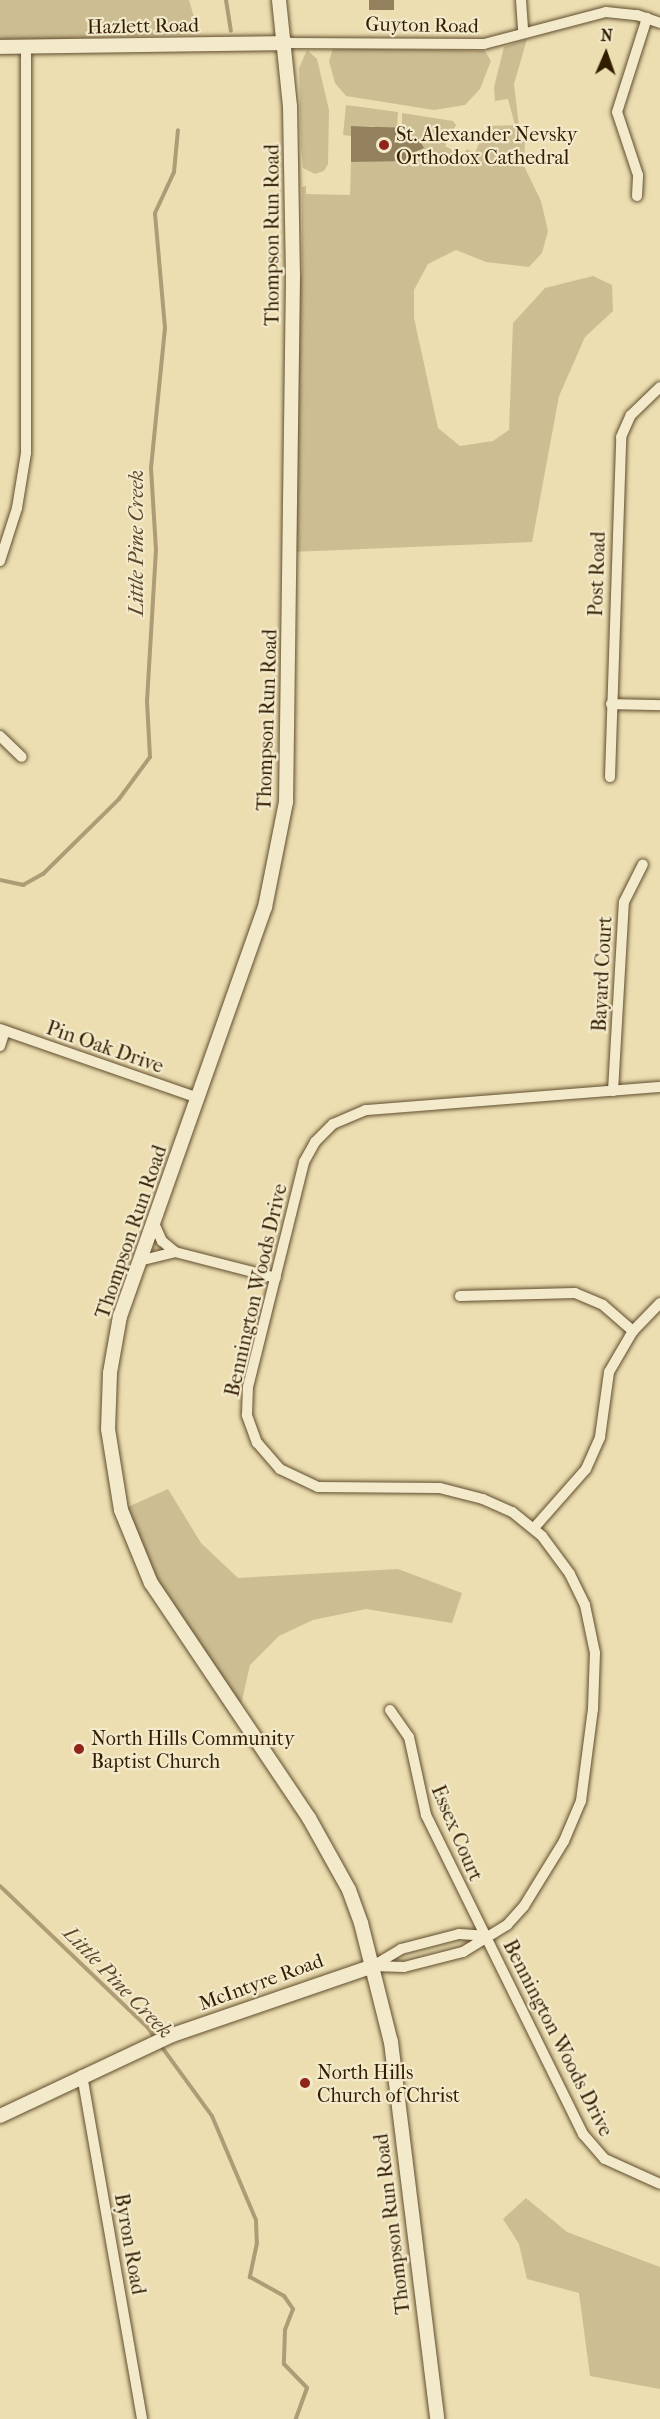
<!DOCTYPE html>
<html>
<head>
<meta charset="utf-8">
<style>
	body { margin:0 }
	#map { position:relative; width:660px; height:2419px; overflow:hidden; background:#ecdeb1; font-family:"IM FELL French Canon",serif }
	div>[style] { position:absolute }
	[style*='--x'] { left:calc(var(--x)*1px); top:calc(var(--y)*1px); width:calc(var(--w)*1px); rotate:calc(var(--a)*1deg) }
	.green>* { inset:0; background:#cdbd93 }
	.stream>* { height:4px; margin:-2px; padding:0 2px; transform-origin:2px; border-radius:2px; background:#ad9c75 }
	.building>* { inset:0; background:#93815d }
	.roads { filter:drop-shadow(0 0 2px #614d2d) drop-shadow(0 0 2px #614d2d) }
	.minor>* { height:10px; margin:-5px; padding:0 5px; transform-origin:5px; border-radius:5px; background:#f3eacc }
	.tertiary>* { height:14px; margin:-7px; padding:0 7px; transform-origin:7px; border-radius:7px; background:#f3eacc }
	.dots>* { width:16px; height:16px; translate:-50% -50%; box-sizing:border-box; border:3px solid #f3eacc; border-radius:50% }
	span { translate:-50% -50%; white-space:nowrap; text-align:center; line-height:1.15; -webkit-text-stroke:4.5px #f3eacc; paint-order:stroke }
	.street-label { font-size:20px; color:#331d01 }
	.poi-label { font-size:20px; color:#331d01 }
	.left { translate:0 -50%; text-align:left }
	.water-label { font-size:21px; color:#5e492a; font-style:italic }
	.north { position:absolute; left:576px; top:24px; width:60px; height:60px; -webkit-text-stroke:4px #f3eacc; paint-order:stroke; rotate:2deg; font-size:16px; font-weight:700; line-height:24px; text-align:center; color:#331d01 }
	.north::after { content:''; display:block; margin:auto; width:21px; height:27px; background:#331d01; clip-path:polygon(50% 0,100% 100%,50% 72%,0 100%) }
</style>
</head>
<body>
<div id="map">
	<div class="green">
		<i style="clip-path:polygon(0 0,189px 0,199px 34px,0 41px)"></i>
		<i style="clip-path:polygon(527px 39px,514px 84px,520px 135px,525px 139px,524px 166px,541px 201px,548px 231px,542px 253px,529px 267px,486px 262px,456px 250px,428px 264px,414px 290px,414px 318px,438px 428px,460px 446px,493px 441px,509px 430px,513px 323px,545px 288px,593px 276px,612px 285px,613px 311px,585px 337px,559px 396px,532px 542px,290px 552px,293px 277px,302px 276px,302px 187px,306px 186px,306px 194px,350px 195px,351px 162px,410px 160px,411px 154px,418px 154px,423px 146px,418px 138px,410px 137px,410px 128px,402px 128px,402px 113px,453px 121px,456px 125px,445px 146px,463px 156px,467px 149px,475px 153px,486px 126px,515px 125px,508px 99px,495px 101px,494px 87px,504px 47px)"></i>
		<i style="clip-path:polygon(333px 48px,485px 51px,491px 61px,480px 89px,465px 105px,434px 110px,346px 96px,335px 83px,329px 61px)"></i>
		<i style="clip-path:polygon(307px 50px,317px 59px,329px 110px,328px 164px,324px 171px,315px 174px,303px 168px,301px 147px,299px 68px)"></i>
		<i style="clip-path:polygon(346px 105px,398px 112px,397px 128px,376px 132px,375px 126px,351px 126px,351px 136px,343px 135px)"></i>
		<i style="clip-path:polygon(168px 1489px,201px 1543px,238px 1578px,398px 1569px,462px 1593px,452px 1623px,366px 1609px,313px 1620px,279px 1636px,250px 1665px,239px 1714px,167px 1609px,121px 1510px)"></i>
		<i style="clip-path:polygon(526px 2198px,567px 2232px,660px 2267px,660px 2389px,590px 2376px,579px 2293px,527px 2279px,519px 2244px,503px 2219px)"></i>
	</div>
	<div class="stream">
		<i style="--x:226;--y:0;--w:31;--a:81"></i>
		<i style="--x:0;--y:880;--w:24;--a:12"></i>
		<i style="--x:23;--y:885;--w:23;--a:-29"></i>
		<i style="--x:43;--y:874;--w:107;--a:-44.6"></i>
		<i style="--x:119;--y:799;--w:52;--a:-53.6"></i>
		<i style="--x:150;--y:757;--w:56;--a:-93.1"></i>
		<i style="--x:147;--y:701;--w:151;--a:-86.6"></i>
		<i style="--x:156;--y:550;--w:82;--a:-93.5"></i>
		<i style="--x:151;--y:468;--w:141;--a:-84.3"></i>
		<i style="--x:165;--y:328;--w:115;--a:-95"></i>
		<i style="--x:155;--y:213;--w:45;--a:-65.1"></i>
		<i style="--x:174;--y:172;--w:42;--a:-84.6"></i>
		<i style="--x:0;--y:1886;--w:205;--a:43.8"></i>
		<i style="--x:148;--y:2028;--w:109;--a:54"></i>
		<i style="--x:212;--y:2116;--w:113;--a:67.1"></i>
		<i style="--x:256;--y:2220;--w:23;--a:88"></i>
		<i style="--x:257;--y:2243;--w:35;--a:102"></i>
		<i style="--x:250;--y:2277;--w:39;--a:29"></i>
		<i style="--x:284;--y:2296;--w:16;--a:55"></i>
		<i style="--x:293;--y:2309;--w:22;--a:111"></i>
		<i style="--x:285;--y:2330;--w:34;--a:92"></i>
		<i style="--x:284;--y:2364;--w:33;--a:46"></i>
		<i style="--x:307;--y:2388;--w:33;--a:110"></i>
	</div>
	<div class="building">
		<i style="clip-path:polygon(369px 0,394px 0,394px 10px,369px 10px)"></i>
		<i style="clip-path:polygon(351px 126px,410px 128px,410px 137px,418px 137px,424px 148px,411px 154px,410px 161px,351px 162px)"></i>
	</div>
	<div class="roads">
		<div class="minor">
			<i style="--x:521;--y:0;--w:31;--a:86"></i>
			<i style="--x:286;--y:43;--w:198;--a:0.3"></i>
			<i style="--x:484;--y:44;--w:126;--a:-14.7"></i>
			<i style="--x:606;--y:12;--w:31;--a:6"></i>
			<i style="--x:637;--y:15;--w:24;--a:19"></i>
			<i style="--x:637;--y:196;--w:21;--a:-87"></i>
			<i style="--x:638;--y:175;--w:66;--a:-108.4"></i>
			<i style="--x:617;--y:112;--w:99;--a:-72.3"></i>
			<i style="--x:0;--y:561;--w:56;--a:-72.2"></i>
			<i style="--x:17;--y:508;--w:56;--a:-80.7"></i>
			<i style="--x:26;--y:453;--w:406;--a:-90"></i>
			<i style="--x:611;--y:704;--w:49;--a:1.2"></i>
			<i style="--x:0;--y:736;--w:30;--a:44"></i>
			<i style="--x:610;--y:777;--w:340;--a:-88.1"></i>
			<i style="--x:621;--y:437;--w:24;--a:-66"></i>
			<i style="--x:631;--y:415;--w:40;--a:-44"></i>
			<i style="--x:0;--y:1029;--w:210;--a:19.2"></i>
			<i style="--x:0;--y:1046;--w:16;--a:-72"></i>
			<i style="--x:613;--y:1091;--w:189;--a:-86.7"></i>
			<i style="--x:624;--y:902;--w:42;--a:-63.4"></i>
			<i style="--x:153;--y:1221;--w:22;--a:66"></i>
			<i style="--x:162;--y:1241;--w:17;--a:40"></i>
			<i style="--x:139;--y:1261;--w:37;--a:-14"></i>
			<i style="--x:175;--y:1252;--w:104;--a:14.4"></i>
			<i style="--x:460;--y:1296;--w:115;--a:-1.5"></i>
			<i style="--x:575;--y:1293;--w:30;--a:23"></i>
			<i style="--x:603;--y:1305;--w:40;--a:41"></i>
			<i style="--x:534;--y:1528;--w:79;--a:-48.6"></i>
			<i style="--x:586;--y:1469;--w:35;--a:-66"></i>
			<i style="--x:600;--y:1437;--w:66;--a:-82.1"></i>
			<i style="--x:609;--y:1372;--w:48;--a:-59.7"></i>
			<i style="--x:633;--y:1331;--w:39;--a:-46"></i>
			<i style="--x:390;--y:1710;--w:33;--a:55"></i>
			<i style="--x:409;--y:1737;--w:80;--a:77.7"></i>
			<i style="--x:426;--y:1815;--w:356;--a:63.8"></i>
			<i style="--x:583;--y:2134;--w:33;--a:49"></i>
			<i style="--x:605;--y:2159;--w:60;--a:24.4"></i>
			<i style="--x:373;--y:1966;--w:31;--a:2"></i>
			<i style="--x:404;--y:1967;--w:61;--a:-14.3"></i>
			<i style="--x:463;--y:1952;--w:52;--a:-31.5"></i>
			<i style="--x:507;--y:1925;--w:25;--a:-48"></i>
			<i style="--x:524;--y:1906;--w:76;--a:-58.4"></i>
			<i style="--x:564;--y:1841;--w:43;--a:-67"></i>
			<i style="--x:581;--y:1801;--w:93;--a:-82.6"></i>
			<i style="--x:593;--y:1709;--w:56;--a:-88"></i>
			<i style="--x:595;--y:1653;--w:49;--a:-101.8"></i>
			<i style="--x:585;--y:1605;--w:34;--a:-116"></i>
			<i style="--x:570;--y:1574;--w:47;--a:-126.4"></i>
			<i style="--x:542;--y:1536;--w:38;--a:-141"></i>
			<i style="--x:512;--y:1512;--w:32;--a:-156"></i>
			<i style="--x:483;--y:1499;--w:44;--a:-165.7"></i>
			<i style="--x:440;--y:1488;--w:122;--a:-179.5"></i>
			<i style="--x:318;--y:1487;--w:42;--a:-154.7"></i>
			<i style="--x:280;--y:1469;--w:35;--a:-131"></i>
			<i style="--x:257;--y:1443;--w:30;--a:-110"></i>
			<i style="--x:247;--y:1415;--w:28;--a:-88"></i>
			<i style="--x:248;--y:1387;--w:232;--a:-76"></i>
			<i style="--x:304;--y:1162;--w:23;--a:-61"></i>
			<i style="--x:315;--y:1142;--w:25;--a:-45"></i>
			<i style="--x:333;--y:1124;--w:36;--a:-23"></i>
			<i style="--x:366;--y:1110;--w:295;--a:-4.5"></i>
			<i style="--x:373;--y:1966;--w:33;--a:-31"></i>
			<i style="--x:401;--y:1949;--w:60;--a:-14.5"></i>
			<i style="--x:459;--y:1934;--w:26;--a:4"></i>
			<i style="--x:82;--y:2075;--w:349;--a:80.1"></i>
		</div>
		<div class="tertiary">
			<i style="--x:279;--y:0;--w:107;--a:84.1"></i>
			<i style="--x:290;--y:106;--w:171;--a:89"></i>
			<i style="--x:293;--y:277;--w:525;--a:90.76"></i>
			<i style="--x:286;--y:802;--w:107;--a:101.3"></i>
			<i style="--x:265;--y:907;--w:434;--a:109.5"></i>
			<i style="--x:120;--y:1316;--w:58;--a:100"></i>
			<i style="--x:110;--y:1373;--w:56;--a:92"></i>
			<i style="--x:108;--y:1429;--w:82;--a:80.9"></i>
			<i style="--x:121;--y:1510;--w:79;--a:67.7"></i>
			<i style="--x:151;--y:1583;--w:283;--a:56.1"></i>
			<i style="--x:309;--y:1818;--w:82;--a:60.9"></i>
			<i style="--x:349;--y:1890;--w:35;--a:70"></i>
			<i style="--x:361;--y:1923;--w:123;--a:75.9"></i>
			<i style="--x:391;--y:2042;--w:380;--a:83"></i>
			<i style="--x:0;--y:47;--w:286;--a:-0.8"></i>
			<i style="--x:0;--y:2116;--w:190;--a:-25.2"></i>
			<i style="--x:172;--y:2035;--w:213;--a:-18.9"></i>
		</div>
	</div>
	<div class="dots">
		<i style="left:384px;top:145px;background:#8f2418"></i>
		<i style="left:79px;top:1749px;background:#8f2418"></i>
		<i style="left:305px;top:2083px;background:#8f2418"></i>
	</div>
	<div class="street-label">
		<span style="left:422px;top:25px;rotate:1deg">Guyton Road</span>
		<span style="left:143px;top:26px;rotate:-1deg">Hazlett Road</span>
		<span style="left:272px;top:235px;rotate:-90deg">Thompson Run Road</span>
		<span style="left:597px;top:574px;rotate:-88deg">Post Road</span>
		<span style="left:267px;top:720px;rotate:-88deg">Thompson Run Road</span>
		<span style="left:602px;top:974px;rotate:-87deg">Bayard Court</span>
		<span style="left:105px;top:1047px;rotate:19deg">Pin Oak Drive</span>
		<span style="left:131px;top:1232px;rotate:-71deg">Thompson Run Road</span>
		<span style="left:256px;top:1290px;rotate:-77deg">Bennington Woods Drive</span>
		<span style="left:457px;top:1833px;rotate:67deg">Essex Court</span>
		<span style="left:261px;top:1982px;rotate:-20deg">McIntyre Road</span>
		<span style="left:558px;top:2038px;rotate:63deg">Bennington Woods Drive</span>
		<span style="left:392px;top:2224px;rotate:-97deg">Thompson Run Road</span>
		<span style="left:130px;top:2244px;rotate:80deg">Byron Road</span>
	</div>
	<div class="poi-label">
		<span class="left" style="left:396px;top:146px">St. Alexander Nevsky<br>Orthodox Cathedral</span>
		<span class="left" style="left:91px;top:1750px">North Hills Community<br>Baptist Church</span>
		<span class="left" style="left:317px;top:2084px">North Hills<br>Church of Christ</span>
	</div>
	<div class="water-label">
		<span style="left:136px;top:543px;rotate:-90deg">Little Pine Creek</span>
		<span style="left:118px;top:1982px;rotate:46deg">Little Pine Creek</span>
	</div>
	<div class="north">N</div>
</div>
</body>
</html>
